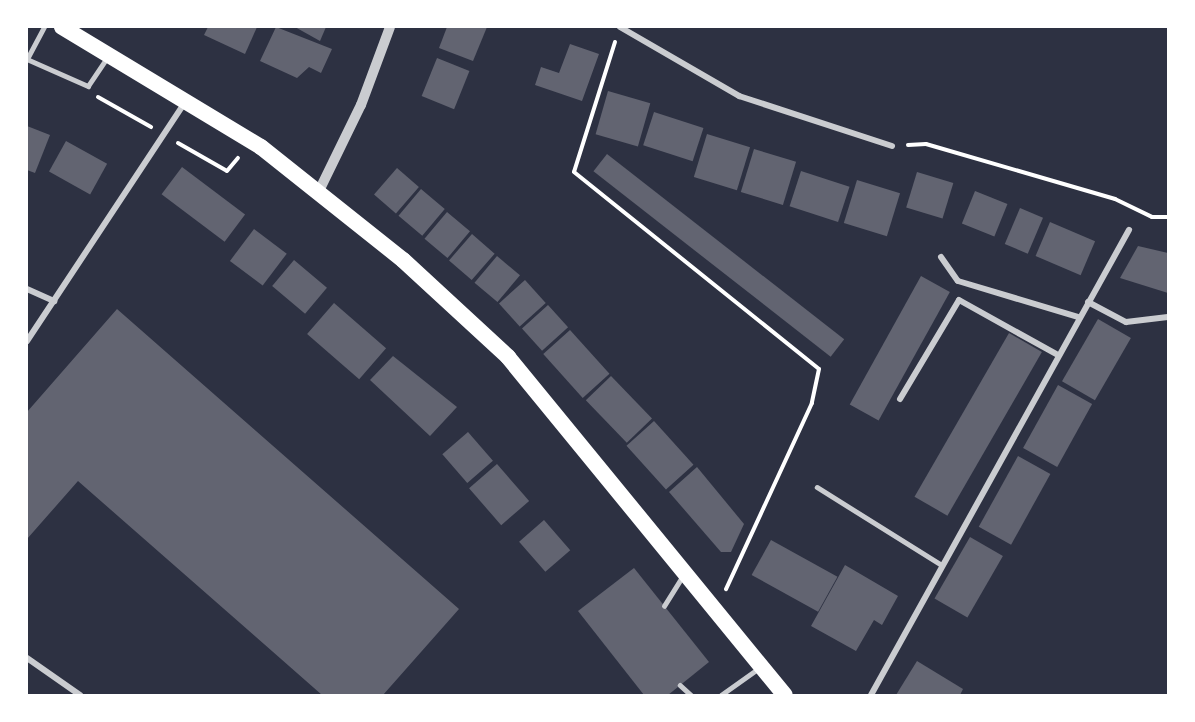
<!DOCTYPE html>
<style>
body{margin:0}
#map{position:relative;width:1195px;height:722px;overflow:hidden;background:#2d3142;font-family:Mulish,sans-serif}
div>[style]{position:absolute}
.building>*{inset:0;background:#626471;transform-origin:0 0}
.path>*{height:4px;margin:-2px;padding:0 2px;transform-origin:2px;border-radius:2px;background:#fff}
.service>*{height:4.5px;margin:-2.25px;padding:0 2.25px;transform-origin:2.25px;border-radius:2.25px;background:#caccd0}
.minor>*{height:6px;margin:-3px;padding:0 3px;transform-origin:3px;border-radius:3px;background:#caccd0}
.tertiary>*{height:10px;margin:-5px;padding:0 5px;transform-origin:5px;border-radius:5px;background:#caccd0}
.trunk>*{height:16px;margin:-8px;padding:0 8px;transform-origin:8px;border-radius:8px;background:#fff}
span{translate:-50% -50%;white-space:nowrap;text-align:center;line-height:1.15;-webkit-text-stroke:4.5px #fff;paint-order:stroke}
.frame{position:absolute;inset:0;border:28px solid #fff;pointer-events:none}
</style>
<div id="map">
<div class="building">
<div style="clip-path:polygon(208px 27px,257px 27px,245px 54px,204px 35px)"></div>
<div style="clip-path:polygon(276px 27px,332px 49px,321px 73px,309px 67px,297px 78px,260px 61px)"></div>
<div style="clip-path:polygon(295px 27px,326px 27px,320px 41px)"></div>
<div style="clip-path:polygon(447px 27px,487px 27px,473px 61px,439px 48px)"></div>
<div style="clip-path:polygon(570px 44px,599px 54px,582px 101px,535px 85px,541px 67px,559px 73px)"></div>
<div style="left:437px;top:58px;width:35px;height:41px;rotate:22deg"></div>
<div style="left:608px;top:91px;width:44px;height:45px;rotate:16deg"></div>
<div style="left:654px;top:112px;width:52px;height:35px;rotate:18deg"></div>
<div style="clip-path:polygon(27px 126px,50px 135px,35px 173px,27px 170px)"></div>
<div style="left:707px;top:134px;width:45px;height:45px;rotate:17deg"></div>
<div style="left:66px;top:141px;width:47px;height:35px;rotate:29deg"></div>
<div style="left:754px;top:149px;width:44px;height:45px;rotate:17deg"></div>
<div style="left:607px;top:154px;width:301px;height:22px;rotate:38deg"></div>
<div style="left:182px;top:167px;width:79px;height:34px;rotate:37deg"></div>
<div style="left:397px;top:168px;width:29px;height:35px;rotate:41deg"></div>
<div style="left:801px;top:171px;width:51px;height:37px;rotate:18deg"></div>
<div style="left:917px;top:172px;width:38px;height:37px;rotate:17deg"></div>
<div style="left:857px;top:180px;width:45px;height:45px;rotate:17deg"></div>
<div style="left:421px;top:189px;width:31px;height:35px;rotate:40deg"></div>
<div style="left:975px;top:191px;width:35px;height:35px;rotate:22deg"></div>
<div style="left:1020px;top:208px;width:25px;height:39px;rotate:23deg"></div>
<div style="left:447px;top:212px;width:30px;height:35px;rotate:40deg"></div>
<div style="left:1050px;top:222px;width:49px;height:37px;rotate:23deg"></div>
<div style="left:254px;top:229px;width:41px;height:40px;rotate:37deg"></div>
<div style="left:472px;top:234px;width:30px;height:35px;rotate:41deg"></div>
<div style="clip-path:polygon(1138px 246px,1168px 253px,1168px 293px,1120px 278px)"></div>
<div style="left:497px;top:256px;width:30px;height:35px;rotate:40deg"></div>
<div style="left:294px;top:260px;width:43px;height:34px;rotate:40deg"></div>
<div style="left:921px;top:276px;width:33px;height:147px;rotate:29deg"></div>
<div style="left:525px;top:280px;width:31px;height:35px;rotate:48deg"></div>
<div style="left:334px;top:303px;width:69px;height:41px;rotate:41deg"></div>
<div style="left:548px;top:305px;width:30px;height:35px;rotate:48deg"></div>
<div style="clip-path:polygon(117px 309px,459px 609px,383px 695px,322px 695px,78px 481px,27px 539px,27px 412px)"></div>
<div style="left:1098px;top:319px;width:38px;height:72px;rotate:30deg"></div>
<div style="left:570px;top:330px;width:59px;height:36px;rotate:48deg"></div>
<div style="left:1009px;top:333px;width:38px;height:189px;rotate:30deg"></div>
<div style="clip-path:polygon(393px 356px,457px 407px,430px 436px,370px 380px)"></div>
<div style="left:611px;top:376px;width:59px;height:35px;rotate:46deg"></div>
<div style="left:1058px;top:385px;width:39px;height:72px;rotate:29deg"></div>
<div style="left:654px;top:421px;width:59px;height:37px;rotate:48deg"></div>
<div style="left:468px;top:432px;width:38px;height:34px;rotate:49deg"></div>
<div style="left:1018px;top:456px;width:37px;height:81px;rotate:29deg"></div>
<div style="left:497px;top:464px;width:49px;height:37px;rotate:49deg"></div>
<div style="clip-path:polygon(697px 467px,744px 524px,731px 552px,721px 552px,669px 492px)"></div>
<div style="left:544px;top:520px;width:40px;height:33px;rotate:49deg"></div>
<div style="left:970px;top:537px;width:38px;height:71px;rotate:30deg"></div>
<div style="left:771px;top:540px;width:76px;height:40px;rotate:29deg"></div>
<div style="clip-path:polygon(845px 565px,898px 596px,882px 625px,874px 620px,856px 651px,811px 626px)"></div>
<div style="clip-path:polygon(634px 568px,709px 662px,668px 695px,644px 695px,578px 611px)"></div>
<div style="clip-path:polygon(917px 661px,963px 689px,960px 695px,896px 695px)"></div>
</div>
<div class="path">
<div style="left:615px;top:42px;width:136px;rotate:107.5deg"></div>
<div style="left:574px;top:172px;width:314px;rotate:38.8deg"></div>
<div style="left:819px;top:369px;width:35px;rotate:102deg"></div>
<div style="left:812px;top:403px;width:205px;rotate:114.8deg"></div>
<div style="left:98px;top:97px;width:61px;rotate:29.5deg"></div>
<div style="left:178px;top:143px;width:56px;rotate:29.7deg"></div>
<div style="left:227px;top:171px;width:17px;rotate:-50deg"></div>
<div style="left:908px;top:145px;width:18px;rotate:-3deg"></div>
<div style="left:926px;top:144px;width:197px;rotate:16.2deg"></div>
<div style="left:1115px;top:199px;width:41px;rotate:25.9deg"></div>
<div style="left:1152px;top:217px;width:16px"></div>
</div>
<div class="service">
<div style="left:27px;top:59px;width:67px;rotate:23.9deg"></div>
<div style="left:88px;top:86px;width:32px;rotate:-56deg"></div>
<div style="left:27px;top:59px;width:36px;rotate:-62deg"></div>
<div style="left:817px;top:487px;width:147px;rotate:32deg"></div>
<div style="left:664px;top:606px;width:36px;rotate:-58deg"></div>
<div style="left:680px;top:685px;width:15px;rotate:42deg"></div>
<div style="left:721px;top:695px;width:47px;rotate:-35.4deg"></div>
</div>
<div class="minor">
<div style="left:620px;top:27px;width:138px;rotate:30.1deg"></div>
<div style="left:739px;top:96px;width:161px;rotate:18.1deg"></div>
<div style="left:941px;top:257px;width:29px;rotate:55deg"></div>
<div style="left:958px;top:281px;width:125px;rotate:16.7deg"></div>
<div style="left:27px;top:289px;width:30px;rotate:24deg"></div>
<div style="left:1088px;top:302px;width:43px;rotate:27.8deg"></div>
<div style="left:1126px;top:322px;width:42px;rotate:-6.8deg"></div>
<div style="left:27px;top:341px;width:284px;rotate:-56.5deg"></div>
<div style="left:900px;top:399px;width:115px;rotate:-59.2deg"></div>
<div style="left:959px;top:300px;width:111px;rotate:29.1deg"></div>
<div style="left:27px;top:658px;width:65px;rotate:34.9deg"></div>
<div style="left:871px;top:695px;width:532px;rotate:-60.98deg"></div>
</div>
<div class="tertiary">
<div style="left:318px;top:193px;width:98px;rotate:-64deg"></div>
<div style="left:361px;top:105px;width:83px;rotate:-69.6deg"></div>
</div>
<div class="trunk">
<div style="left:62px;top:27px;width:232px;rotate:31.1deg"></div>
<div style="left:261px;top:147px;width:181px;rotate:38.5deg"></div>
<div style="left:403px;top:260px;width:143px;rotate:42.7deg"></div>
<div style="left:508px;top:357px;width:437px;rotate:50.7deg"></div>
</div>
<div class="frame"></div>
</div>
